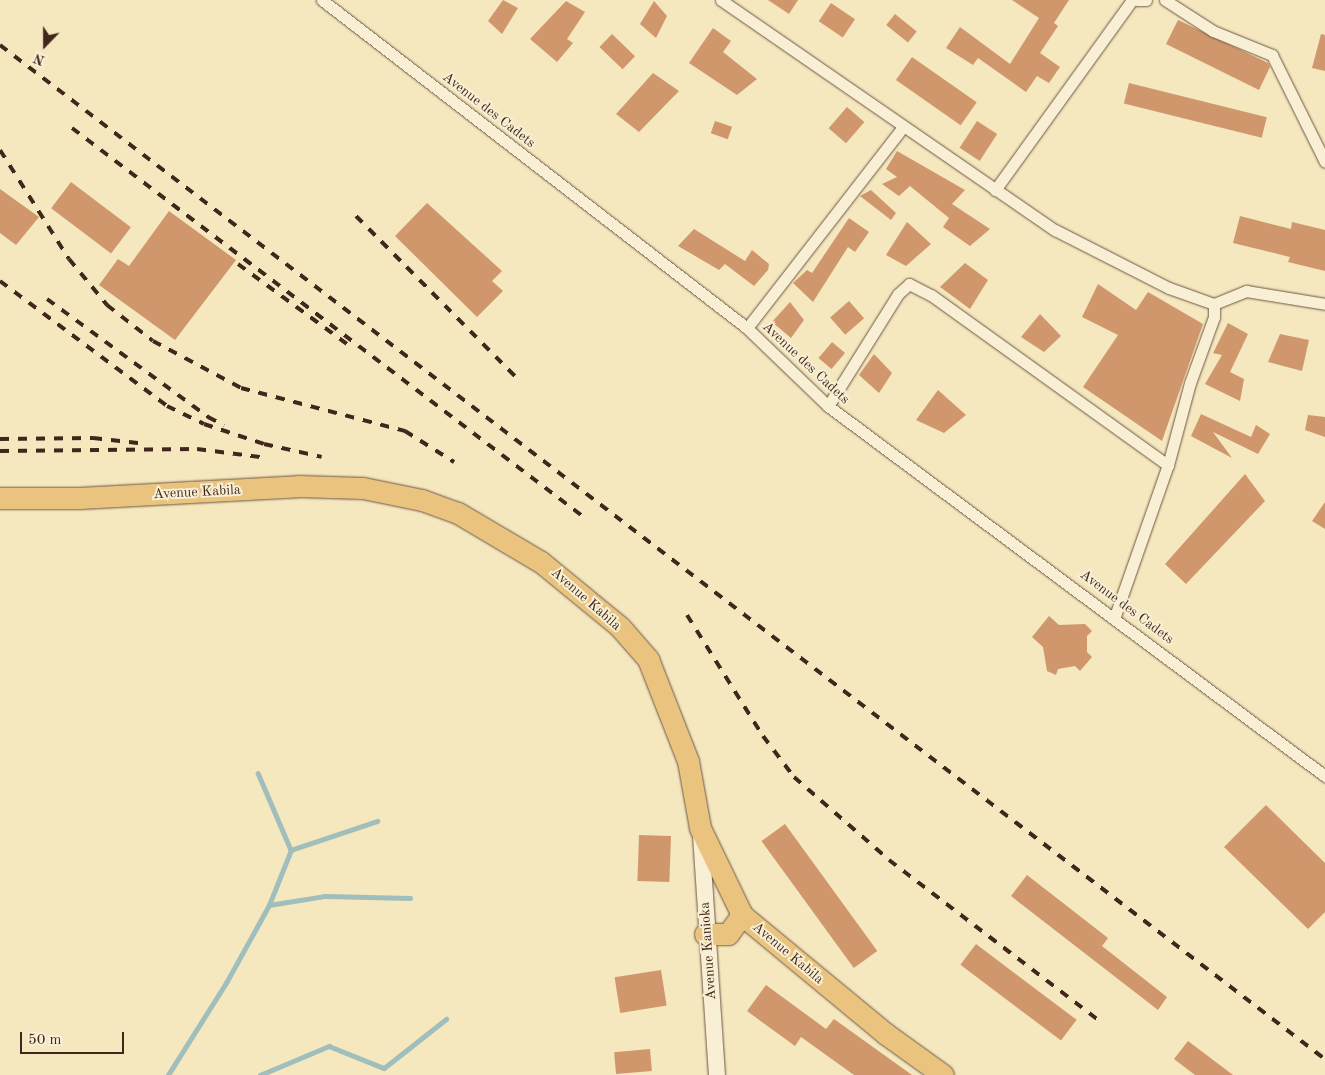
<!DOCTYPE html>
<style>
body{margin:0}
#map{position:relative;width:1325px;height:1075px;overflow:hidden;background:#f5e7be;font-family:"Old Standard TT",serif}
div>[style]{position:absolute}
.stream>*{height:4.5px;margin:-2.25px;padding:0 2.25px;transform-origin:2.25px;border-radius:2.25px;background:#a0bebc}
.building>*{inset:0;background:#d1976c;transform-origin:0 0}
.roads{filter:drop-shadow(0 0 1px #6d5644) drop-shadow(0 0 1px #6d5644)}
.street>*{height:11px;margin:-5.5px;padding:0 5.5px;transform-origin:5.5px;border-radius:5.5px;background:#f8efd5}
.secondary>*{height:16px;margin:-8px;padding:0 8px;transform-origin:8px;border-radius:8px;background:#f8efd5}
.highway>*{height:21px;margin:-10.5px;padding:0 10.5px;transform-origin:10.5px;border-radius:10.5px;background:#eac47f}
.rail>*{height:4px;margin-top:-2px;transform-origin:0;background:repeating-linear-gradient(90deg,#40261b 0 9px,transparent 0 18px)}
span{translate:-50% -50%;white-space:nowrap;text-align:center;line-height:1.15;-webkit-text-stroke:4px #f8efd5;paint-order:stroke}
.street-label{font-size:14px;color:#40261b}
.north{position:absolute;left:20px;top:20px;width:50px;height:50px;-webkit-text-stroke:4px #f8efd5;paint-order:stroke;rotate:202deg;font-size:14px;font-weight:700;line-height:20px;text-align:center;color:#40261b}
.north::after{content:'';display:block;margin:auto;width:18px;height:22px;background:#40261b;clip-path:polygon(50% 0,100% 100%,50% 72%,0 100%)}
.scale{position:absolute;left:20px;top:1032px;width:104px;height:22px;box-sizing:border-box;border:2px solid #40261b;border-top:0;padding-left:6px;font-size:15px;line-height:18px;white-space:nowrap;color:#40261b;-webkit-text-stroke:4px #f8efd5;paint-order:stroke}
</style>
<div id="map">
<div class="stream">
<div style="left:258px;top:773px;width:84px;rotate:66.8deg"></div>
<div style="left:269px;top:905px;width:57px;rotate:-9.1deg"></div>
<div style="left:325px;top:896px;width:85px;rotate:1.3deg"></div>
<div style="left:168px;top:1075px;width:109px;rotate:-57.8deg"></div>
<div style="left:226px;top:983px;width:89px;rotate:-61.1deg"></div>
<div style="left:269px;top:905px;width:59px;rotate:-68.2deg"></div>
<div style="left:291px;top:850px;width:91px;rotate:-18.6deg"></div>
<div style="left:260px;top:1075px;width:75px;rotate:-22.8deg"></div>
<div style="left:329px;top:1046px;width:59px;rotate:21.8deg"></div>
<div style="left:384px;top:1068px;width:79px;rotate:-38.3deg"></div>
</div>
<div class="building">
<div style="clip-path:polygon(503px 0,518px 8px,502px 34px,488px 21px)"></div>
<div style="clip-path:polygon(768px 0,798px 0,789px 14px)"></div>
<div style="clip-path:polygon(1012px 0,1069px 0,1054px 23px,1058px 26px,1040px 53px,1060px 67px,1049px 83px,1037px 76px,1026px 92px,978px 58px,973px 65px,946px 48px,960px 27px,1010px 64px,1039px 18px)"></div>
<div style="clip-path:polygon(566px 1px,585px 12px,567px 39px,573px 43px,557px 62px,530px 39px)"></div>
<div style="clip-path:polygon(654px 1px,667px 16px,656px 38px,640px 24px)"></div>
<div style="left:831px;top:3px;width:29px;height:22px;rotate:34deg"></div>
<div style="left:895px;top:14px;width:28px;height:14px;rotate:39deg"></div>
<div style="clip-path:polygon(1178px 20px,1268px 63px,1270px 67px,1259px 90px,1166px 44px)"></div>
<div style="clip-path:polygon(713px 28px,731px 41px,723px 52px,757px 79px,737px 95px,689px 63px)"></div>
<div style="left:612px;top:34px;width:32px;height:18px;rotate:44deg"></div>
<div style="clip-path:polygon(1321px 34px,1325px 35px,1325px 71px,1312px 68px)"></div>
<div style="left:912px;top:57px;width:79px;height:28px;rotate:35deg"></div>
<div style="clip-path:polygon(653px 73px,679px 91px,639px 132px,616px 114px)"></div>
<div style="left:1129px;top:83px;width:142px;height:21px;rotate:14deg"></div>
<div style="left:847px;top:107px;width:23px;height:28px;rotate:41deg"></div>
<div style="left:715px;top:121px;width:18px;height:13px;rotate:19deg"></div>
<div style="left:977px;top:121px;width:24px;height:32px;rotate:33deg"></div>
<div style="clip-path:polygon(897px 151px,965px 190px,952px 204px,990px 229px,970px 246px,943px 227px,949px 218px,910px 186px,899px 196px,882px 184px,897px 177px,886px 169px)"></div>
<div style="left:71px;top:182px;width:75px;height:33px;rotate:37deg"></div>
<div style="clip-path:polygon(0 189px,39px 217px,16px 245px,0 233px)"></div>
<div style="clip-path:polygon(871px 190px,896px 213px,891px 220px,860px 196px)"></div>
<div style="clip-path:polygon(427px 203px,502px 271px,492px 281px,503px 291px,477px 317px,395px 236px)"></div>
<div style="clip-path:polygon(169px 211px,236px 260px,175px 340px,99px 285px,118px 259px,129px 266px)"></div>
<div style="clip-path:polygon(1240px 216px,1291px 229px,1292px 222px,1325px 230px,1325px 271px,1288px 262px,1290px 257px,1233px 243px)"></div>
<div style="clip-path:polygon(849px 218px,869px 232px,855px 252px,848px 247px,813px 302px,793px 283px,807px 270px,812px 273px)"></div>
<div style="clip-path:polygon(907px 222px,931px 244px,906px 266px,886px 255px)"></div>
<div style="clip-path:polygon(694px 229px,745px 261px,752px 250px,769px 264px,768px 270px,754px 286px,725px 264px,719px 270px,678px 246px)"></div>
<div style="clip-path:polygon(965px 263px,988px 280px,970px 309px,940px 287px)"></div>
<div style="clip-path:polygon(1098px 284px,1136px 310px,1148px 292px,1203px 324px,1162px 441px,1083px 387px,1118px 335px,1082px 317px)"></div>
<div style="left:849px;top:301px;width:23px;height:25px;rotate:49deg"></div>
<div style="clip-path:polygon(790px 302px,804px 320px,791px 338px,772px 322px)"></div>
<div style="clip-path:polygon(1040px 314px,1061px 336px,1044px 352px,1021px 337px)"></div>
<div style="clip-path:polygon(1228px 323px,1248px 334px,1230px 372px,1244px 379px,1240px 401px,1205px 384px,1222px 355px,1213px 353px)"></div>
<div style="clip-path:polygon(1280px 334px,1309px 340px,1302px 371px,1268px 362px)"></div>
<div style="left:832px;top:342px;width:17px;height:21px;rotate:40deg"></div>
<div style="clip-path:polygon(874px 354px,892px 373px,879px 393px,859px 375px)"></div>
<div style="clip-path:polygon(938px 390px,966px 415px,944px 433px,916px 420px)"></div>
<div style="clip-path:polygon(1201px 414px,1251px 437px,1256px 425px,1270px 434px,1258px 454px,1213px 432px,1232px 458px,1191px 436px)"></div>
<div style="clip-path:polygon(1308px 415px,1325px 417px,1325px 437px,1305px 430px)"></div>
<div style="clip-path:polygon(1245px 474px,1265px 501px,1186px 584px,1165px 564px)"></div>
<div style="clip-path:polygon(1325px 502px,1325px 529px,1312px 521px)"></div>
<div style="clip-path:polygon(1049px 616px,1059px 625px,1085px 624px,1092px 631px,1087px 636px,1087px 652px,1092px 657px,1080px 671px,1075px 666px,1058px 669px,1056px 675px,1047px 671px,1043px 647px,1032px 637px)"></div>
<div style="clip-path:polygon(1266px 805px,1325px 863px,1325px 912px,1308px 929px,1224px 847px)"></div>
<div style="left:785px;top:824px;width:157px;height:29px;rotate:54deg"></div>
<div style="left:639px;top:835px;width:32px;height:46px;rotate:2deg"></div>
<div style="clip-path:polygon(1027px 875px,1108px 938px,1102px 946px,1167px 997px,1158px 1010px,1011px 896px)"></div>
<div style="left:976px;top:944px;width:126px;height:26px;rotate:37deg"></div>
<div style="left:661px;top:970px;width:36px;height:47px;rotate:81deg"></div>
<div style="clip-path:polygon(766px 985px,826px 1029px,834px 1019px,912px 1075px,854px 1075px,801px 1037px,795px 1046px,747px 1011px)"></div>
<div style="clip-path:polygon(1188px 1041px,1233px 1075px,1195px 1075px,1174px 1059px)"></div>
<div style="left:650px;top:1049px;width:22px;height:36px;rotate:85deg"></div>
</div>
<div class="roads">
<div class="street">
<div style="left:322px;top:0;width:537px;rotate:37.66deg"></div>
<div style="left:747px;top:328px;width:112px;rotate:43.9deg"></div>
<div style="left:828px;top:406px;width:620px;rotate:36.67deg"></div>
<div style="left:721px;top:0;width:406px;rotate:34.6deg"></div>
<div style="left:1055px;top:230px;width:128px;rotate:27deg"></div>
<div style="left:1169px;top:288px;width:48px;rotate:19.6deg"></div>
<div style="left:1136px;top:0;width:10px"></div>
<div style="left:1165px;top:0;width:57px;rotate:32.9deg"></div>
<div style="left:1213px;top:31px;width:64px;rotate:22.1deg"></div>
<div style="left:1272px;top:55px;width:119px;rotate:63.6deg"></div>
<div style="left:995px;top:190px;width:234px;rotate:-54.2deg"></div>
<div style="left:1214px;top:304px;width:35px;rotate:-22deg"></div>
<div style="left:1246px;top:291px;width:80px;rotate:9.3deg"></div>
<div style="left:747px;top:328px;width:254px;rotate:-52.2deg"></div>
<div style="left:828px;top:406px;width:132px;rotate:-58deg"></div>
<div style="left:898px;top:294px;width:15px;rotate:-42deg"></div>
<div style="left:909px;top:284px;width:25px;rotate:27deg"></div>
<div style="left:931px;top:295px;width:292px;rotate:35.7deg"></div>
<div style="left:1115px;top:616px;width:160px;rotate:-70.7deg"></div>
<div style="left:1168px;top:465px;width:85px;rotate:-75deg"></div>
<div style="left:1190px;top:383px;width:70px;rotate:-70deg"></div>
<div style="left:1214px;top:317px;width:13px;rotate:-90deg"></div>
</div>
<div class="secondary">
<div style="left:701px;top:835px;width:241px;rotate:86.2deg"></div>
</div>
<div class="highway">
<div style="left:0;top:498px;width:79px"></div>
<div style="left:79px;top:498px;width:219px;rotate:-3.1deg"></div>
<div style="left:298px;top:486px;width:65px;rotate:1.8deg"></div>
<div style="left:363px;top:488px;width:60px;rotate:11.5deg"></div>
<div style="left:422px;top:500px;width:38px;rotate:20deg"></div>
<div style="left:458px;top:513px;width:96px;rotate:30.6deg"></div>
<div style="left:541px;top:562px;width:102px;rotate:39.4deg"></div>
<div style="left:620px;top:627px;width:43px;rotate:48.8deg"></div>
<div style="left:648px;top:659px;width:110px;rotate:68.6deg"></div>
<div style="left:688px;top:761px;width:68px;rotate:79.8deg"></div>
<div style="left:700px;top:828px;width:97px;rotate:64.2deg"></div>
<div style="left:742px;top:915px;width:187px;rotate:39.6deg"></div>
<div style="left:886px;top:1034px;width:70px;rotate:35.7deg"></div>
<div style="left:705px;top:934px;width:23px"></div>
<div style="left:728px;top:934px;width:24px;rotate:-54deg"></div>
</div>
</div>
<div class="rail">
<div style="left:0;top:45px;width:1668px;rotate:37.43deg"></div>
<div style="left:72px;top:128px;width:644px;rotate:37.24deg"></div>
<div style="left:0;top:150px;width:129px;rotate:57.7deg"></div>
<div style="left:69px;top:259px;width:60px;rotate:50.4deg"></div>
<div style="left:107px;top:305px;width:58px;rotate:38deg"></div>
<div style="left:153px;top:341px;width:100px;rotate:28.1deg"></div>
<div style="left:241px;top:388px;width:170px;rotate:14.7deg"></div>
<div style="left:405px;top:431px;width:58px;rotate:32.3deg"></div>
<div style="left:356px;top:216px;width:233px;rotate:45.2deg"></div>
<div style="left:238px;top:264px;width:135px;rotate:36.3deg"></div>
<div style="left:0;top:281px;width:209px;rotate:36.8deg"></div>
<div style="left:167px;top:406px;width:41px;rotate:25.9deg"></div>
<div style="left:204px;top:424px;width:63px;rotate:18.4deg"></div>
<div style="left:264px;top:444px;width:59px;rotate:12.6deg"></div>
<div style="left:47px;top:299px;width:200px;rotate:36.2deg"></div>
<div style="left:208px;top:417px;width:18px;rotate:27deg"></div>
<div style="left:0;top:439px;width:93px;rotate:-0.6deg"></div>
<div style="left:93px;top:438px;width:54px;rotate:6.3deg"></div>
<div style="left:0;top:451px;width:197px;rotate:-0.6deg"></div>
<div style="left:197px;top:449px;width:71px;rotate:7.3deg"></div>
<div style="left:687px;top:615px;width:143px;rotate:57.9deg"></div>
<div style="left:763px;top:736px;width:51px;rotate:52.9deg"></div>
<div style="left:794px;top:777px;width:126px;rotate:41.1deg"></div>
<div style="left:889px;top:860px;width:263px;rotate:37.4deg"></div>
</div>
<div class="street-label">
<span style="left:489px;top:110px;rotate:38deg">Avenue des Cadets</span>
<span style="left:806px;top:363px;rotate:43deg">Avenue des Cadets</span>
<span style="left:197px;top:492px;rotate:-3deg">Avenue Kabila</span>
<span style="left:586px;top:599px;rotate:41deg">Avenue Kabila</span>
<span style="left:1127px;top:607px;rotate:37deg">Avenue des Cadets</span>
<span style="left:708px;top:951px;rotate:-94deg">Avenue Kanioka</span>
<span style="left:788px;top:953px;rotate:40deg">Avenue Kabila</span>
</div>
<div class="north">N</div>
<div class="scale">50 m</div>
</div>
